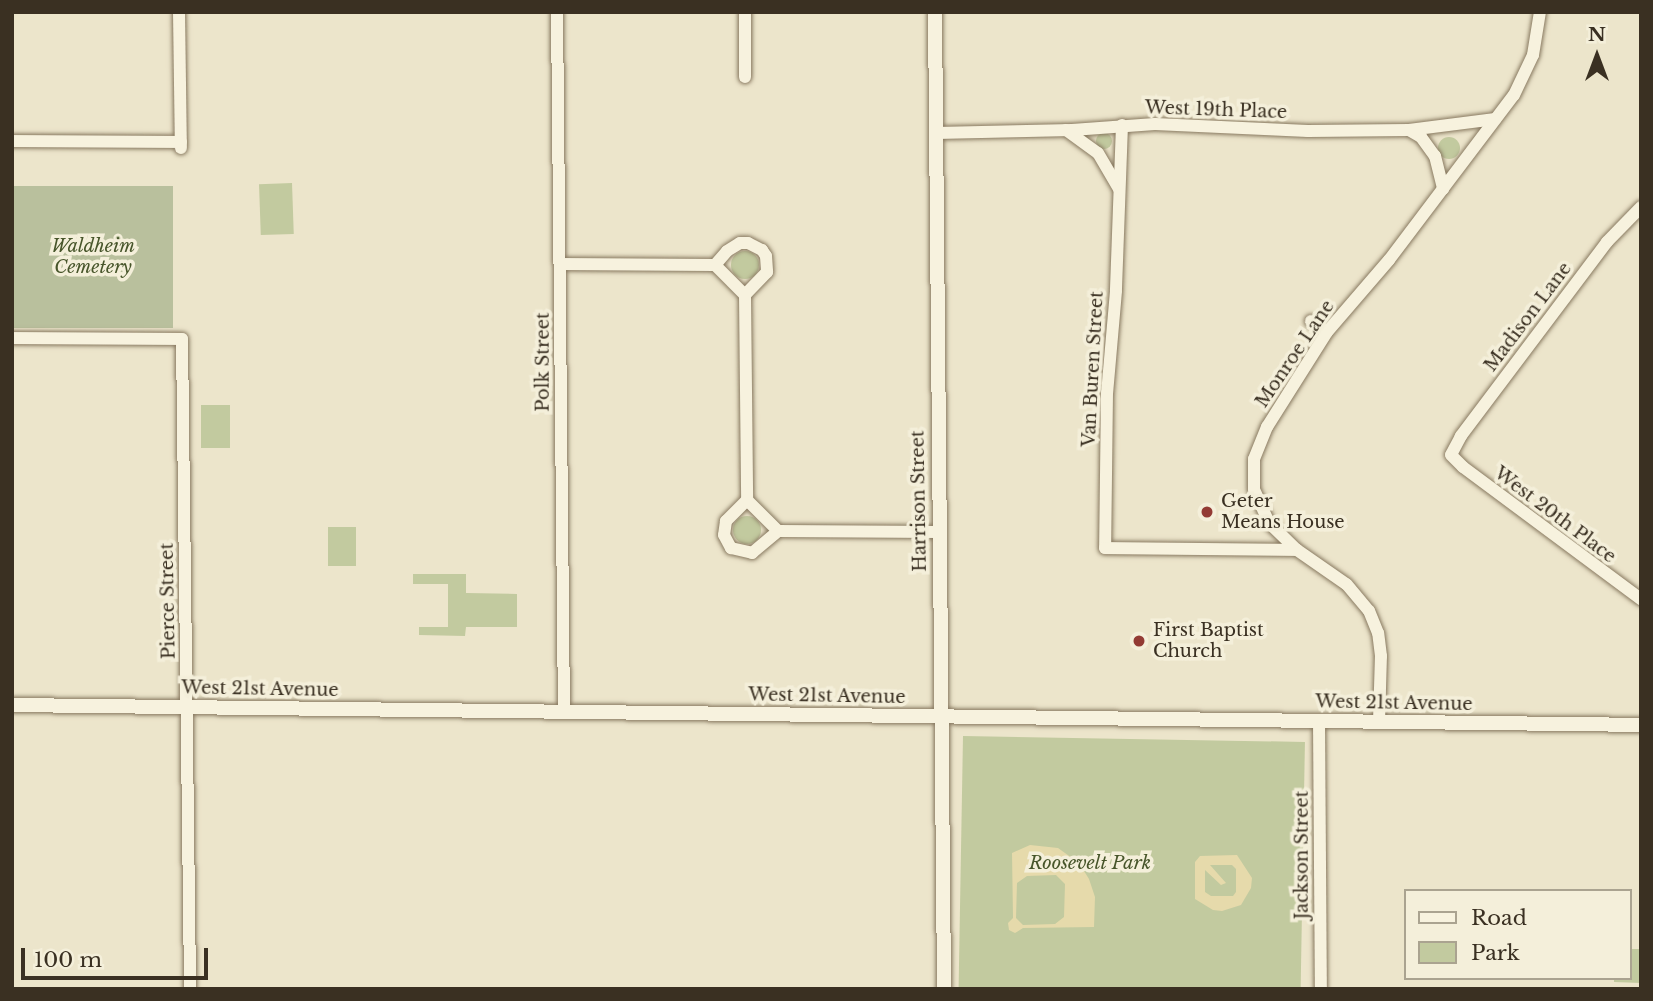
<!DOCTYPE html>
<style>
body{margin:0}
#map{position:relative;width:1653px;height:1001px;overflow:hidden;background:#ece5cb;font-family:"Libre Baskerville",serif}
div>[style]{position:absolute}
.green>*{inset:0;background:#c2ca9f;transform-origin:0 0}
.round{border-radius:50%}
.sand>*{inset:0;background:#e6daab}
.cemetery>*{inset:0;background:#b9c09d;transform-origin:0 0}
.roads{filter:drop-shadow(0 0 2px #887960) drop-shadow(0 0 2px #887960)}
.minor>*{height:12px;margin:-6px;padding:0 6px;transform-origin:6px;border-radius:6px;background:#f7f2de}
.tertiary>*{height:14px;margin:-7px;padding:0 7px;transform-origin:7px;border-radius:7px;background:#f7f2de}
.dots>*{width:19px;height:19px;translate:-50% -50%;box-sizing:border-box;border:4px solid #f4efda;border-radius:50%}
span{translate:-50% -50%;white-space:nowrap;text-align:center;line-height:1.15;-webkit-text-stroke:7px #f4efda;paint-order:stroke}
.street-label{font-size:18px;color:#3a3022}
.park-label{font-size:18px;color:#47552a;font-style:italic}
.poi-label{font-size:18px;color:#3a3022}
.left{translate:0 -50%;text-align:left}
.frame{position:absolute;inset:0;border:14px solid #3a3022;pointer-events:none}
.legend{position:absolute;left:1404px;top:889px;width:228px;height:91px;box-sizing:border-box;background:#f4efda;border:2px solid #aaa390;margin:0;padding:9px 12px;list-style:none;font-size:21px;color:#3a3022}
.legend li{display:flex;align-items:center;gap:14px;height:35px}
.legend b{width:35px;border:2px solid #aaa390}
.north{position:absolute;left:1562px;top:21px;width:70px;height:70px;-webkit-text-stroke:5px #f4efda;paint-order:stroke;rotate:0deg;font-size:19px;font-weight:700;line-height:28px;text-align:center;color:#3a3022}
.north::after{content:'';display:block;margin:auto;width:24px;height:32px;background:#3a3022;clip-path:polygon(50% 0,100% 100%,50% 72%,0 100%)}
.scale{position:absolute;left:21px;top:948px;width:187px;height:32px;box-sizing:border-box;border:4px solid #3a3022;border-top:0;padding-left:9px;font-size:21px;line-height:24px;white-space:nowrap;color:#3a3022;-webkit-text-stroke:5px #f4efda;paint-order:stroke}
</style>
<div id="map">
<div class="green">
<div class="round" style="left:1096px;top:133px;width:16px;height:16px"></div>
<div class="round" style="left:1438px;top:137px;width:22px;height:22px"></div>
<div style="left:292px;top:183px;width:51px;height:33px;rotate:88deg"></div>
<div class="round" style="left:731px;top:251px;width:28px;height:28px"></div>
<div style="left:201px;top:405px;width:29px;height:43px"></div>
<div class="round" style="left:733px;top:516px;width:28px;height:28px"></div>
<div style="left:328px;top:527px;width:28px;height:39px"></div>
<div style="clip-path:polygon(413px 574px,466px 574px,466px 593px,517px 594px,517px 627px,466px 627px,465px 636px,419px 635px,419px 627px,448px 627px,448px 584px,413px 584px)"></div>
<div style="left:963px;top:736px;width:342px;height:253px;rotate:1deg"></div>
<div style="clip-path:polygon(1630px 949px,1641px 949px,1641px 983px,1614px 982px,1614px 978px,1630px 978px)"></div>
</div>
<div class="sand">
<div style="clip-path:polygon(evenodd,1030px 845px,1058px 848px,1079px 863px,1089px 879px,1095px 897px,1094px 927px,1023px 928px,1015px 933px,1009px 930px,1008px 923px,1013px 918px,1012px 853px,1030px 845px,1056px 875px,1065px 884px,1064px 917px,1055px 924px,1023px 925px,1016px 918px,1017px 883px,1027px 876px,1056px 875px)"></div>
<div style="clip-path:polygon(evenodd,1237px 855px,1252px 878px,1251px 888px,1241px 905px,1222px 911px,1213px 910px,1195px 899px,1195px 862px,1200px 856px,1237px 855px,1210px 865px,1232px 865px,1236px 869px,1236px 892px,1233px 896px,1211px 896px,1205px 892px,1205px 870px,1221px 885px,1226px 883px,1210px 865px)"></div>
</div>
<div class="cemetery">
<div style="left:12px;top:186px;width:161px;height:142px"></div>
</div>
<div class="roads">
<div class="minor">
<div style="left:179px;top:12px;width:136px;rotate:89.2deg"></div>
<div style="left:557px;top:12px;width:700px;rotate:89.43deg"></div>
<div style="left:745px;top:12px;width:65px;rotate:90deg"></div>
<div style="left:1122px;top:125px;width:166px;rotate:92.1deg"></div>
<div style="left:1116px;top:291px;width:102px;rotate:95deg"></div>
<div style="left:1107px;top:393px;width:155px;rotate:90.7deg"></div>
<div style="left:1105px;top:548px;width:192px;rotate:0.6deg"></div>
<div style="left:1066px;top:130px;width:39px;rotate:36deg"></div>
<div style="left:1098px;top:153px;width:42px;rotate:59.7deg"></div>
<div style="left:1409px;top:130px;width:14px;rotate:30deg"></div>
<div style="left:1421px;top:137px;width:24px;rotate:54deg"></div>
<div style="left:1435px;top:156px;width:34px;rotate:76deg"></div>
<div style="left:936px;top:133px;width:136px;rotate:-1.3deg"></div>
<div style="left:1072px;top:130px;width:83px;rotate:-4.1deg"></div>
<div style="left:1155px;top:124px;width:153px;rotate:2.6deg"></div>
<div style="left:1308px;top:131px;width:101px;rotate:-0.6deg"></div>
<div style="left:1409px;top:130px;width:87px;rotate:-7.3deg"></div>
<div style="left:12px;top:141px;width:169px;rotate:0.3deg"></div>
<div style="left:1641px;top:207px;width:49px;rotate:134.2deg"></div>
<div style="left:1607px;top:242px;width:243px;rotate:127deg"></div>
<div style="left:1461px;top:436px;width:21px;rotate:118deg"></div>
<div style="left:1451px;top:455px;width:17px;rotate:45deg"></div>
<div style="left:1463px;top:467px;width:222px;rotate:36.6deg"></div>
<div style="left:560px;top:264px;width:155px;rotate:0.4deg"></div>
<div style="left:715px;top:265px;width:42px;rotate:45deg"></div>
<div style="left:745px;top:295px;width:205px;rotate:89.4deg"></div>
<div style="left:747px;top:500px;width:44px;rotate:45deg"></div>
<div style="left:778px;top:531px;width:161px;rotate:0.4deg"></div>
<div style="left:715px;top:265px;width:18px;rotate:-49deg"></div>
<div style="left:727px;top:251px;width:15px;rotate:-32deg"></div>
<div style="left:740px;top:243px;width:8px"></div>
<div style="left:748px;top:243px;width:16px;rotate:27deg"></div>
<div style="left:762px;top:250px;width:7px;rotate:56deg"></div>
<div style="left:766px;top:256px;width:16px;rotate:86deg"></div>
<div style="left:767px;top:272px;width:32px;rotate:134deg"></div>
<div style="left:1311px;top:321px;width:19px;rotate:35deg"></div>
<div style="left:12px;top:338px;width:170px;rotate:0.3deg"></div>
<div style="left:182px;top:339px;width:650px;rotate:89.29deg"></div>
<div style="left:747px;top:500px;width:30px;rotate:135deg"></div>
<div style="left:726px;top:521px;width:14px;rotate:98deg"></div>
<div style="left:724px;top:535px;width:15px;rotate:62deg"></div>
<div style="left:731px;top:548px;width:22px;rotate:13deg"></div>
<div style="left:752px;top:553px;width:34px;rotate:-40deg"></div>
<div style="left:1319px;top:721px;width:268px;rotate:89.6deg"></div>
<div style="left:1379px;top:722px;width:66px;rotate:-88.3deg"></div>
<div style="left:1381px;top:656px;width:23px;rotate:-97deg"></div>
<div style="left:1378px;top:633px;width:24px;rotate:-112deg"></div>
<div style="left:1369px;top:611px;width:35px;rotate:-130deg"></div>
<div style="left:1346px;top:584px;width:60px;rotate:-145.2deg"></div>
<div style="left:1297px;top:550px;width:39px;rotate:-136deg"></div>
<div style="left:1269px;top:523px;width:36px;rotate:-114deg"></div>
<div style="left:1254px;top:490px;width:31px;rotate:-90deg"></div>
<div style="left:1254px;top:459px;width:35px;rotate:-68deg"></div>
<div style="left:1267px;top:427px;width:112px;rotate:-57.7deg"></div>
<div style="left:1327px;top:332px;width:95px;rotate:-49.3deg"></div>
<div style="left:1389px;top:260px;width:207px;rotate:-52.9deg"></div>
<div style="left:1514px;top:95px;width:44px;rotate:-64.6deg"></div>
<div style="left:1533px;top:55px;width:44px;rotate:-80.8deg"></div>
</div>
<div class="tertiary">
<div style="left:935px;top:12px;width:977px;rotate:89.47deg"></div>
<div style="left:12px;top:705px;width:1629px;rotate:0.7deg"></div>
</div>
</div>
<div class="dots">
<div style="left:1207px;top:512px;background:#933b34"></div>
<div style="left:1139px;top:641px;background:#933b34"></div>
</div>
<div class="street-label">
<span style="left:1216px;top:110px;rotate:2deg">West 19th Place</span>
<span style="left:1528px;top:317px;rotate:-53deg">Madison Lane</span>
<span style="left:1295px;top:354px;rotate:-56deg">Monroe Lane</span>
<span style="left:543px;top:362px;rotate:-90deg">Polk Street</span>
<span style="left:1093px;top:369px;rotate:-87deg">Van Buren Street</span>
<span style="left:919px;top:501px;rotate:-91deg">Harrison Street</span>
<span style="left:1555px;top:515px;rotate:37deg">West 20th Place</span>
<span style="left:168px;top:601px;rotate:-91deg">Pierce Street</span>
<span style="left:260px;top:689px;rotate:1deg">West 21st Avenue</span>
<span style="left:827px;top:696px;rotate:1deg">West 21st Avenue</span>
<span style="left:1394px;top:703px;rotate:1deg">West 21st Avenue</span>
<span style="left:1302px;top:855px;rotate:-90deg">Jackson Street</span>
</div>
<div class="park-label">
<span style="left:93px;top:257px">Waldheim<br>Cemetery</span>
<span style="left:1090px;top:863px">Roosevelt Park</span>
</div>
<div class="poi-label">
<span class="left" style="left:1221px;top:512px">Geter<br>Means House</span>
<span class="left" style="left:1153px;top:641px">First Baptist<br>Church</span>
</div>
<div class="frame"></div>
<ul class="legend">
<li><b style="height:9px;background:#f7f2de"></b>Road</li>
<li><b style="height:19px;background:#c2ca9f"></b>Park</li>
</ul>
<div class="north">N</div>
<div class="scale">100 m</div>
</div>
